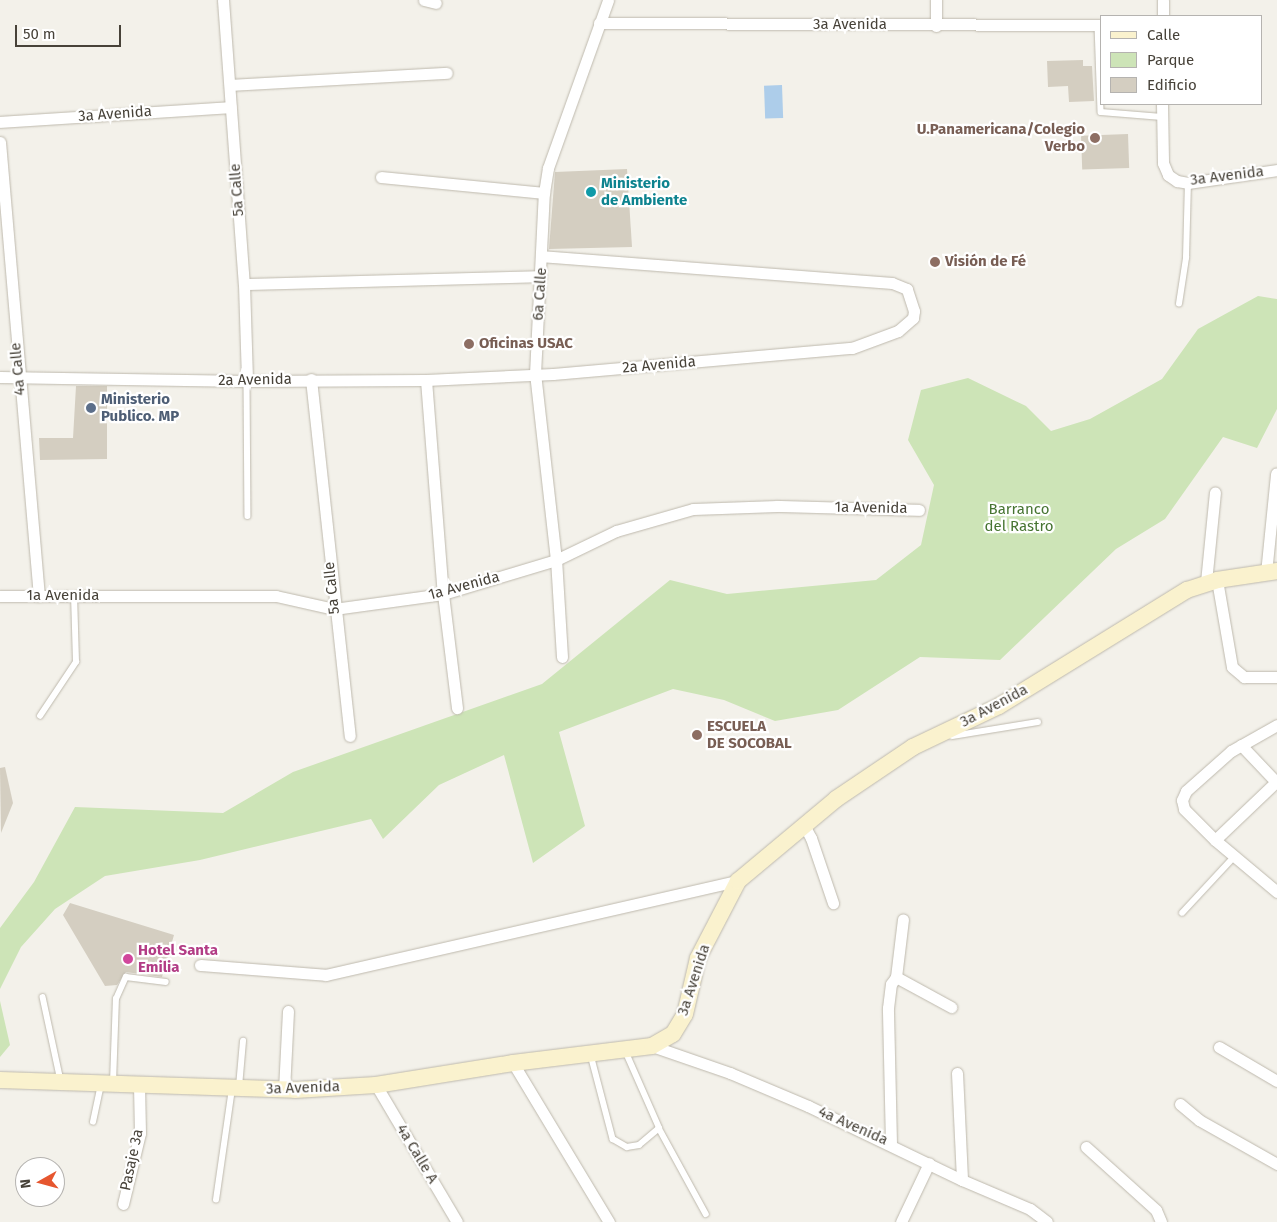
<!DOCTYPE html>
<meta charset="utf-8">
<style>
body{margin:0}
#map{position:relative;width:1277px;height:1222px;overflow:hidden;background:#f3f1ea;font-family:"Fira Sans",sans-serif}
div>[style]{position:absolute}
.green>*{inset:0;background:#cde4b7}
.water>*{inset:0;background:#adcdea;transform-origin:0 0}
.building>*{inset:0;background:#d4cec1;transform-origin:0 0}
.roads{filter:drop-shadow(0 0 1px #beb9ad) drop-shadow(0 0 1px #beb9ad)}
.lane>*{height:5.5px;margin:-2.75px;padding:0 2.75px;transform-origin:2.75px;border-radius:2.75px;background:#fff}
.street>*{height:11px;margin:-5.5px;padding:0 5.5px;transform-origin:5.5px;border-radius:5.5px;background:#fff}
.secondary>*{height:16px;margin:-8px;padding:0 8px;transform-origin:8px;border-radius:8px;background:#faf2ce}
.dots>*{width:14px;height:14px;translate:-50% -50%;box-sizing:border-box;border:2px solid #fff;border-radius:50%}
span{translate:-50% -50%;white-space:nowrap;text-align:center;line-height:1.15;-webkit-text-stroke:4.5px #fff;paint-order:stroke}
.street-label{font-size:15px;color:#474239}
.education-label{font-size:15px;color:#785e54;font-weight:700}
.right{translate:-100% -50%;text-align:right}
.left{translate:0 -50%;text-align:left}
.culture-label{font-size:15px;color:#0d838f;font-weight:700}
.service-label{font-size:15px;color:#4e5e75;font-weight:700}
.park-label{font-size:15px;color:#467431}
.hotel-label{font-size:15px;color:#b23c85;font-weight:700}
.legend{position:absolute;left:1100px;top:15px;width:162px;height:90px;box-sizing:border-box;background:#fff;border:1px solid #b5b3b0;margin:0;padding:6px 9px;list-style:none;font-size:15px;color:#474239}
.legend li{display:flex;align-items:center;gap:10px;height:25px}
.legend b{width:25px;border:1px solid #b5b3b0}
.north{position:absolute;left:15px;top:1157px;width:50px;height:50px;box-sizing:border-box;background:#fff;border:1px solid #b5b3b0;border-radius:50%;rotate:263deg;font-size:14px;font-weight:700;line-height:20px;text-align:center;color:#474239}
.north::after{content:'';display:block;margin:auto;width:18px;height:22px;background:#e6562f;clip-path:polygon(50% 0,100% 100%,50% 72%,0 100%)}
.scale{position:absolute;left:15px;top:25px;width:106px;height:22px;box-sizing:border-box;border:2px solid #474239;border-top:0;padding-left:6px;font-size:15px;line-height:18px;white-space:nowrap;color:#474239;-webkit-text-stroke:4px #fff;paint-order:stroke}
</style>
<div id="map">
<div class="green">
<div style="clip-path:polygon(1258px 296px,1277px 299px,1277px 409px,1257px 448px,1223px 437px,1165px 519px,1116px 549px,1000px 660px,920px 657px,838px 710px,775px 721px,724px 700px,673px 689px,559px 732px,585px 826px,533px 863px,504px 755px,439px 785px,383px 839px,371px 819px,200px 860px,105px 876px,55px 909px,21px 947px,0 989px,0 928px,34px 882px,75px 807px,223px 813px,293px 772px,542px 684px,670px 580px,727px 594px,876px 580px,921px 545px,934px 485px,908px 440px,921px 390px,968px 378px,1026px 406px,1051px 431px,1090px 419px,1162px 379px,1198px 329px)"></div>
<div style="clip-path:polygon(0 1001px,10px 1045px,0 1057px)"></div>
</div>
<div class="water">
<div style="left:782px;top:85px;width:33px;height:18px;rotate:88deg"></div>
</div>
<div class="building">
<div style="clip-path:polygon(1083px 60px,1083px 66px,1092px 66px,1094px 101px,1069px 102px,1068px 86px,1048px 87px,1047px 61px)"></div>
<div style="left:1128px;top:134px;width:34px;height:47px;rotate:88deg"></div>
<div style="clip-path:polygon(627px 169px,632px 247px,549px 249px,555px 172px)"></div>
<div style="clip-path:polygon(76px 386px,107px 386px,107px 459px,40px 460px,39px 438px,73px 438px)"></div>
<div style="clip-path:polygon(5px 767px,13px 803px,1px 833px,0 768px)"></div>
<div style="clip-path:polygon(70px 903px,174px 935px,162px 977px,126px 972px,117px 985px,105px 986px,63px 915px)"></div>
</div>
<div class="roads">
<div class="lane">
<div style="left:1098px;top:25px;width:87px;rotate:88deg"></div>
<div style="left:1101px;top:112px;width:61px;rotate:4.7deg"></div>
<div style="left:1179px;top:304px;width:47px;rotate:-81.3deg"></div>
<div style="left:1186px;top:258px;width:75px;rotate:-88.5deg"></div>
<div style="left:247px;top:381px;width:135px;rotate:89.6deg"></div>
<div style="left:40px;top:716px;width:65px;rotate:-56.3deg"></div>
<div style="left:76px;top:662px;width:66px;rotate:-91.7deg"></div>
<div style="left:952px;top:736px;width:87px;rotate:-9.2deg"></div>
<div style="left:1182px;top:913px;width:78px;rotate:-47.1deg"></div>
<div style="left:43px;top:997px;width:86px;rotate:77.9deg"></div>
<div style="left:591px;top:1055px;width:87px;rotate:75.3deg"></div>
<div style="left:613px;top:1139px;width:16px;rotate:30deg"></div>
<div style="left:627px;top:1147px;width:12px;rotate:-9deg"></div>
<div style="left:639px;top:1145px;width:26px;rotate:-40deg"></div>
<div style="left:659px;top:1128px;width:84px;rotate:-113.8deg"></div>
<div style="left:113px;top:1083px;width:84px;rotate:-88deg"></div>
<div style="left:116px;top:999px;width:24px;rotate:-66deg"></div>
<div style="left:126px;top:977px;width:40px;rotate:7.1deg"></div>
<div style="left:239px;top:1087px;width:46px;rotate:-85deg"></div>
<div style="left:93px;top:1122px;width:39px;rotate:-78deg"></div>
<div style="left:659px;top:1128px;width:98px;rotate:61.3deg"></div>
<div style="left:216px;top:1200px;width:112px;rotate:-81.8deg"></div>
</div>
<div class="street">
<div style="left:223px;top:0;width:285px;rotate:85.8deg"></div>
<div style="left:244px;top:284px;width:97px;rotate:88.2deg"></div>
<div style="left:424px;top:0;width:12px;rotate:14deg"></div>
<div style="left:1163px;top:16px;width:16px;rotate:-90deg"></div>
<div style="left:599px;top:23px;width:502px;rotate:0.23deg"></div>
<div style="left:936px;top:26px;width:26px;rotate:-90deg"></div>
<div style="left:230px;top:85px;width:217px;rotate:-3.2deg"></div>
<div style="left:1162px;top:104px;width:59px;rotate:89deg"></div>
<div style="left:1163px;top:163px;width:13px;rotate:67deg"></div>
<div style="left:1168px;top:175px;width:11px;rotate:34deg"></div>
<div style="left:1177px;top:181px;width:11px;rotate:10deg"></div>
<div style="left:1188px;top:183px;width:90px;rotate:-8.3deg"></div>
<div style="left:0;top:122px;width:231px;rotate:-3.7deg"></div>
<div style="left:0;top:142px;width:456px;rotate:85.1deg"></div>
<div style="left:381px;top:177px;width:164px;rotate:5.6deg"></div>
<div style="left:244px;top:284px;width:297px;rotate:-1.5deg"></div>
<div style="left:0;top:377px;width:247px;rotate:0.9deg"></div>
<div style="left:247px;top:381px;width:179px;rotate:-0.3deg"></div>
<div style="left:426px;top:380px;width:127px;rotate:-2.7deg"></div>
<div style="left:553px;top:374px;width:300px;rotate:-5deg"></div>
<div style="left:852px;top:348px;width:49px;rotate:-20.3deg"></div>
<div style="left:898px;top:331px;width:20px;rotate:-41deg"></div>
<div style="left:913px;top:318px;width:7px;rotate:-82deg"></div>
<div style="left:914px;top:311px;width:23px;rotate:-108deg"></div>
<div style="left:907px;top:289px;width:16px;rotate:-158deg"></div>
<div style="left:892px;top:283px;width:350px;rotate:-175.6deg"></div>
<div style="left:311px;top:379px;width:359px;rotate:83.8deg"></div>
<div style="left:426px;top:380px;width:215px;rotate:85.5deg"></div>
<div style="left:443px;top:594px;width:115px;rotate:83deg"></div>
<div style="left:1266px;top:573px;width:100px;rotate:-84.2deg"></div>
<div style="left:1217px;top:580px;width:88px;rotate:80.2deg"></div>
<div style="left:1232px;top:667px;width:16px;rotate:40deg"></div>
<div style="left:1244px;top:677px;width:33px"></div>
<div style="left:1206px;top:582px;width:90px;rotate:-84.3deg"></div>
<div style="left:0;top:596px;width:276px"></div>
<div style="left:276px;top:596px;width:59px;rotate:12.6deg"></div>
<div style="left:334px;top:609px;width:110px;rotate:-7.8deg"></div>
<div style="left:443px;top:594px;width:118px;rotate:-16.7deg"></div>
<div style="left:556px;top:560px;width:67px;rotate:-25.8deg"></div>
<div style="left:616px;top:531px;width:80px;rotate:-15.9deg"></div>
<div style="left:693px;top:509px;width:84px;rotate:-2deg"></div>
<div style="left:777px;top:506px;width:142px;rotate:1.6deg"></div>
<div style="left:562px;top:657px;width:97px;rotate:-93.5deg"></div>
<div style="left:556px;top:560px;width:187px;rotate:-96.4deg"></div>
<div style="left:535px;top:374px;width:181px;rotate:-87.2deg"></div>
<div style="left:544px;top:193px;width:25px;rotate:-81deg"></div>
<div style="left:548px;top:168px;width:178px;rotate:-70.3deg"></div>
<div style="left:1277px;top:725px;width:53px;rotate:150.5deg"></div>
<div style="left:1231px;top:751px;width:60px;rotate:138.4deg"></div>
<div style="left:1186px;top:791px;width:10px;rotate:114deg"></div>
<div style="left:1182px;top:800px;width:9px;rotate:77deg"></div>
<div style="left:1184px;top:809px;width:44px;rotate:45deg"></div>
<div style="left:1215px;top:840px;width:81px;rotate:40deg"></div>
<div style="left:1241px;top:745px;width:52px;rotate:46.5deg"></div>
<div style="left:804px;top:825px;width:15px;rotate:62deg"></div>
<div style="left:811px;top:838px;width:69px;rotate:71.3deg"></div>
<div style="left:1215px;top:840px;width:84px;rotate:-43.6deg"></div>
<div style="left:200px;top:965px;width:126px;rotate:4.5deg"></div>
<div style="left:326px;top:975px;width:423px;rotate:-12.9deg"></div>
<div style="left:896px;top:977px;width:63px;rotate:28.6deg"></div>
<div style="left:652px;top:1046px;width:83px;rotate:19.1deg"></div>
<div style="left:730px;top:1073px;width:85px;rotate:22.9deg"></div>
<div style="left:808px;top:1106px;width:171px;rotate:25.7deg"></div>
<div style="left:962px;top:1180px;width:74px;rotate:23.1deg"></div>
<div style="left:1030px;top:1209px;width:21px;rotate:37deg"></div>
<div style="left:1219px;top:1047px;width:67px;rotate:30.4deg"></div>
<div style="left:513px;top:1063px;width:186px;rotate:58.9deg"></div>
<div style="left:957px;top:1073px;width:107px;rotate:87.3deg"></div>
<div style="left:376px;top:1085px;width:159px;rotate:59.4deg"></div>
<div style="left:284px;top:1090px;width:79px;rotate:-87.1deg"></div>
<div style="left:1180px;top:1104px;width:25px;rotate:40deg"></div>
<div style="left:1199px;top:1120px;width:90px;rotate:29.4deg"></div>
<div style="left:891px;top:1144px;width:136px;rotate:-91.3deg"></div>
<div style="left:888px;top:1008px;width:24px;rotate:-83deg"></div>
<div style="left:891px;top:984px;width:9px;rotate:-54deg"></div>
<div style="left:896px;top:977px;width:58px;rotate:-83.1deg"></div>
<div style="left:1086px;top:1147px;width:94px;rotate:42deg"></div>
<div style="left:1156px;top:1210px;width:13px;rotate:67deg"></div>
<div style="left:123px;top:1204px;width:73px;rotate:-76.5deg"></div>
<div style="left:140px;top:1133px;width:47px;rotate:-91.2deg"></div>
<div style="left:901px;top:1222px;width:65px;rotate:-64.6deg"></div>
</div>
<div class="secondary">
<div style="left:0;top:1080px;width:295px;rotate:1.9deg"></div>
<div style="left:295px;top:1090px;width:81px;rotate:-3.5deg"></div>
<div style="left:376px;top:1085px;width:139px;rotate:-9.1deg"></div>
<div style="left:513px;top:1063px;width:140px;rotate:-7deg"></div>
<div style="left:652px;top:1046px;width:24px;rotate:-30deg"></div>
<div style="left:673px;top:1034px;width:23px;rotate:-59deg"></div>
<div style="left:685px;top:1014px;width:57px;rotate:-76.9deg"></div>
<div style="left:698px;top:958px;width:87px;rotate:-62.5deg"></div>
<div style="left:738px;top:881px;width:128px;rotate:-39.9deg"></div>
<div style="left:836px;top:799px;width:93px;rotate:-34deg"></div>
<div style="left:913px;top:747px;width:95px;rotate:-25.5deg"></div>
<div style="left:999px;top:706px;width:221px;rotate:-31.7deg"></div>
<div style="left:1187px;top:590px;width:32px;rotate:-18deg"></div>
<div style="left:1217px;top:580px;width:61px;rotate:-8.5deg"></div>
</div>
</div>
<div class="dots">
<div style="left:1095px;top:138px;background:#8d6e63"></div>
<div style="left:591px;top:192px;background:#0f9aa8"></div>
<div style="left:935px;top:262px;background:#8d6e63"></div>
<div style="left:469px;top:344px;background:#8d6e63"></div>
<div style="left:91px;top:408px;background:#5c6f8a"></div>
<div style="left:697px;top:735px;background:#8d6e63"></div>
<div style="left:128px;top:959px;background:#d1479c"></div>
</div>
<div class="street-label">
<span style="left:850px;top:25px">3a Avenida</span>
<span style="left:115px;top:114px;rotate:-4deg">3a Avenida</span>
<span style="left:1227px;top:176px;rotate:-7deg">3a Avenida</span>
<span style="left:237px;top:190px;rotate:-94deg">5a Calle</span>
<span style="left:540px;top:294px;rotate:-86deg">6a Calle</span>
<span style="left:659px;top:365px;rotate:-5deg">2a Avenida</span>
<span style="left:18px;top:369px;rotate:-95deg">4a Calle</span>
<span style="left:255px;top:380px;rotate:-1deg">2a Avenida</span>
<span style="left:871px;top:508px;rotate:1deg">1a Avenida</span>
<span style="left:464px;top:586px;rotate:-15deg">1a Avenida</span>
<span style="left:332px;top:588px;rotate:-96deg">5a Calle</span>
<span style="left:63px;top:596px">1a Avenida</span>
<span style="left:994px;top:706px;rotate:-28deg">3a Avenida</span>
<span style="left:694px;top:980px;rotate:-72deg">3a Avenida</span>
<span style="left:303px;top:1088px;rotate:-2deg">3a Avenida</span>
<span style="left:853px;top:1126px;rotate:24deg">4a Avenida</span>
<span style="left:417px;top:1154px;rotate:59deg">4a Calle A</span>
<span style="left:132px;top:1160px;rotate:-78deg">Pasaje 3a</span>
</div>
<div class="education-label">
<span class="right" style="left:1085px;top:138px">U.Panamericana/Colegio<br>Verbo</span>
<span class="left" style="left:945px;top:262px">Visión de Fé</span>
<span class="left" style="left:479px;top:344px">Oficinas USAC</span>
<span class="left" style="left:707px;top:735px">ESCUELA<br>DE SOCOBAL</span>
</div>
<div class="culture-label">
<span class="left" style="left:601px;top:192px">Ministerio<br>de Ambiente</span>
</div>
<div class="service-label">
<span class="left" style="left:101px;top:408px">Ministerio<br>Publico. MP</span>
</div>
<div class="park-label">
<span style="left:1019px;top:518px">Barranco<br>del Rastro</span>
</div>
<div class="hotel-label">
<span class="left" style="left:138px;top:959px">Hotel Santa<br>Emilia</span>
</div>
<ul class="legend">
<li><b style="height:6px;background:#faf2ce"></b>Calle</li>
<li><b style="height:14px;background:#cde4b7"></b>Parque</li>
<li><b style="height:14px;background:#d4cec1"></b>Edificio</li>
</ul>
<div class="north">N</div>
<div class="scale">50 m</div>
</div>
